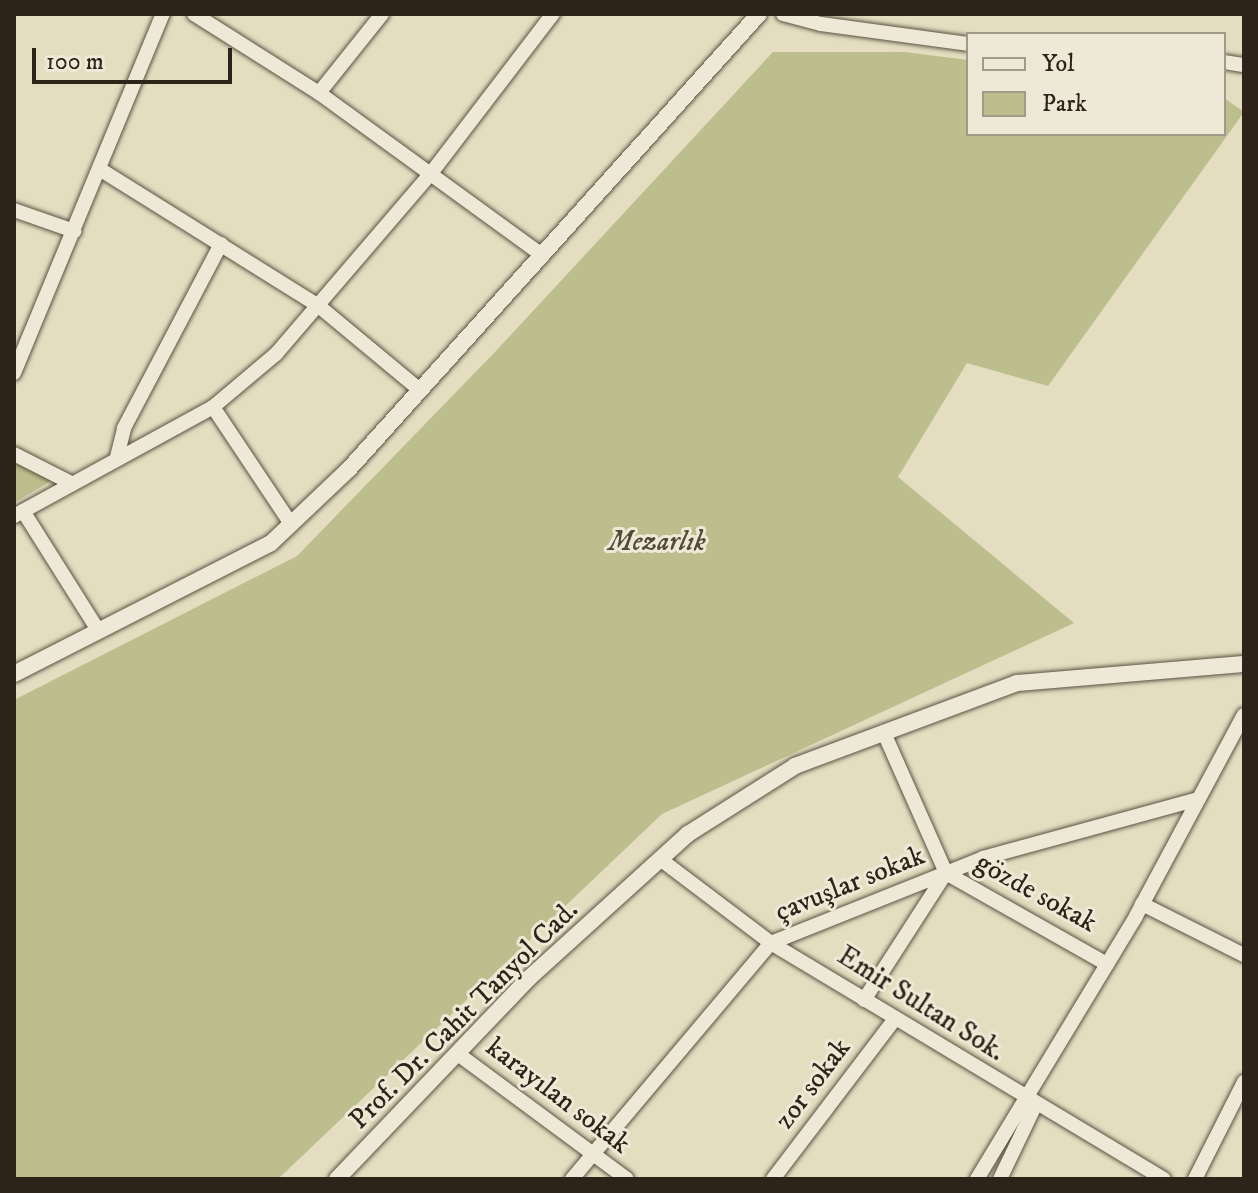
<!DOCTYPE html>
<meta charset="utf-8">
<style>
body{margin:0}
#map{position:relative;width:1258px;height:1193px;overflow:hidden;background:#e4ddc0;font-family:"IM FELL DW Pica",serif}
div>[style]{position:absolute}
.green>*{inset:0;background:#bcbf8d}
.roads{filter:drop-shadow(0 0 2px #5b5242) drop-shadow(0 0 2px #5b5242)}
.minor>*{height:14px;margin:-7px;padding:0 7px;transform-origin:7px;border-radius:7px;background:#ede9d6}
.tertiary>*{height:16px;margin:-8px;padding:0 8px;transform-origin:8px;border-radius:8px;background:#ede9d6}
span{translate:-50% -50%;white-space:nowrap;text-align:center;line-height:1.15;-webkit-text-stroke:6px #ede9d6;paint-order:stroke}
.park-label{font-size:28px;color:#514a35;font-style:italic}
.street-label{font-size:28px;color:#2d2318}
.frame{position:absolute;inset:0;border:16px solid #2d2318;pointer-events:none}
.legend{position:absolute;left:966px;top:32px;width:260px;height:104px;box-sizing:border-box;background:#ede9d6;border:2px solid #a09a8a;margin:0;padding:10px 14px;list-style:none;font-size:24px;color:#2d2318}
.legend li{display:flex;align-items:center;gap:16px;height:40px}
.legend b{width:40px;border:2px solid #a09a8a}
.scale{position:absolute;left:32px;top:48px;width:200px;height:36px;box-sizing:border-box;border:4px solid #2d2318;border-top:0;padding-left:10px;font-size:24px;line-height:28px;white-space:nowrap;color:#2d2318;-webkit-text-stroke:6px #ede9d6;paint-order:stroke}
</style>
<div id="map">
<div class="green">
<div style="clip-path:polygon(773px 52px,905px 52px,968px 60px,968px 134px,1224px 134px,1224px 98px,1244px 112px,1048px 386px,967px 363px,898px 477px,1074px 623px,662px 814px,278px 1179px,14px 1179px,14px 700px,297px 556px,494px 353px)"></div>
<div style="clip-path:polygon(14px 461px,49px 472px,51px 481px,14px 503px)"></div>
</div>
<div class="roads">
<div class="minor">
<div style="left:194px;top:14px;width:148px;rotate:32.3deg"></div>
<div style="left:319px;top:93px;width:276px;rotate:36deg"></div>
<div style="left:783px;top:14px;width:39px;rotate:15deg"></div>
<div style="left:821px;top:24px;width:148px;rotate:7.7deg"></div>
<div style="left:1224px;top:62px;width:20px;rotate:9deg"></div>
<div style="left:319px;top:93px;width:101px;rotate:-51.4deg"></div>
<div style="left:101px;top:170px;width:258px;rotate:32deg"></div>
<div style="left:320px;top:307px;width:130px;rotate:39.7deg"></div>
<div style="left:14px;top:210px;width:64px;rotate:19.3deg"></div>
<div style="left:14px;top:373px;width:389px;rotate:-67.5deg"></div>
<div style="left:213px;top:407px;width:141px;rotate:56.3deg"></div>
<div style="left:14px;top:454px;width:64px;rotate:27deg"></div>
<div style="left:117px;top:457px;width:30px;rotate:-76deg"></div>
<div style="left:124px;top:428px;width:208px;rotate:-62.2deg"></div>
<div style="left:23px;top:511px;width:141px;rotate:57.8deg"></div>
<div style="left:14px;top:516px;width:227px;rotate:-28.7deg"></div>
<div style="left:213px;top:407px;width:82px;rotate:-40.1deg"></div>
<div style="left:276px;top:354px;width:240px;rotate:-49.4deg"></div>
<div style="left:432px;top:172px;width:199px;rotate:-52.6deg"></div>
<div style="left:884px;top:733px;width:153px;rotate:66.1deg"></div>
<div style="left:946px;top:873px;width:185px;rotate:29.5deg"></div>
<div style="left:660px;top:859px;width:139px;rotate:37.1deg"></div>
<div style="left:771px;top:943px;width:458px;rotate:31deg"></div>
<div style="left:1142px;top:904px;width:114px;rotate:26.6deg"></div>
<div style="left:864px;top:1000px;width:151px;rotate:-57.2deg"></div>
<div style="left:458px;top:1054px;width:210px;rotate:36.5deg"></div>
<div style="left:572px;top:1179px;width:309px;rotate:-49.9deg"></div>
<div style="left:771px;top:943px;width:228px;rotate:-21.8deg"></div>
<div style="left:983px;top:858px;width:223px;rotate:-15.3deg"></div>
<div style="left:773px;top:1179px;width:201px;rotate:-52.7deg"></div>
<div style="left:977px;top:1179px;width:307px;rotate:-58.8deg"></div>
<div style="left:1136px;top:916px;width:228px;rotate:-61.8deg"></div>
<div style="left:1000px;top:1179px;width:81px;rotate:-64.4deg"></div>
<div style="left:1195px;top:1179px;width:109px;rotate:-63.2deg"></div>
</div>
<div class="tertiary">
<div style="left:14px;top:674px;width:288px;rotate:-27deg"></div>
<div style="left:271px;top:543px;width:108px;rotate:-43.5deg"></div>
<div style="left:349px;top:469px;width:612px;rotate:-47.98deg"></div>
<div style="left:337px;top:1179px;width:277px;rotate:-46.3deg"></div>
<div style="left:528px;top:979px;width:216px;rotate:-42.2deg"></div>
<div style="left:688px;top:834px;width:127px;rotate:-32.4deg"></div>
<div style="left:795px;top:766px;width:237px;rotate:-20.5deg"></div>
<div style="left:1017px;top:683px;width:228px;rotate:-4.8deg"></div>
</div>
</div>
<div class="park-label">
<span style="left:657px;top:542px">Mezarlık</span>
</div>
<div class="street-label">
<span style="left:850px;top:884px;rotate:-22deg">çavuşlar sokak</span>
<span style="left:1036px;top:893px;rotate:29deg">gözde sokak</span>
<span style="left:921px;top:1004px;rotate:32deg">Emir Sultan Sok.</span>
<span style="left:464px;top:1015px;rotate:-45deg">Prof. Dr. Cahit Tanyol Cad.</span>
<span style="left:813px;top:1084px;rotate:-53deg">zor sokak</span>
<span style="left:558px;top:1096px;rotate:37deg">karayılan sokak</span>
</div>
<div class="frame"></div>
<ul class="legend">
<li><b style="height:10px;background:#ede9d6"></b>Yol</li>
<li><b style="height:22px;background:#bcbf8d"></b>Park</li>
</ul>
<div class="scale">100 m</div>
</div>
